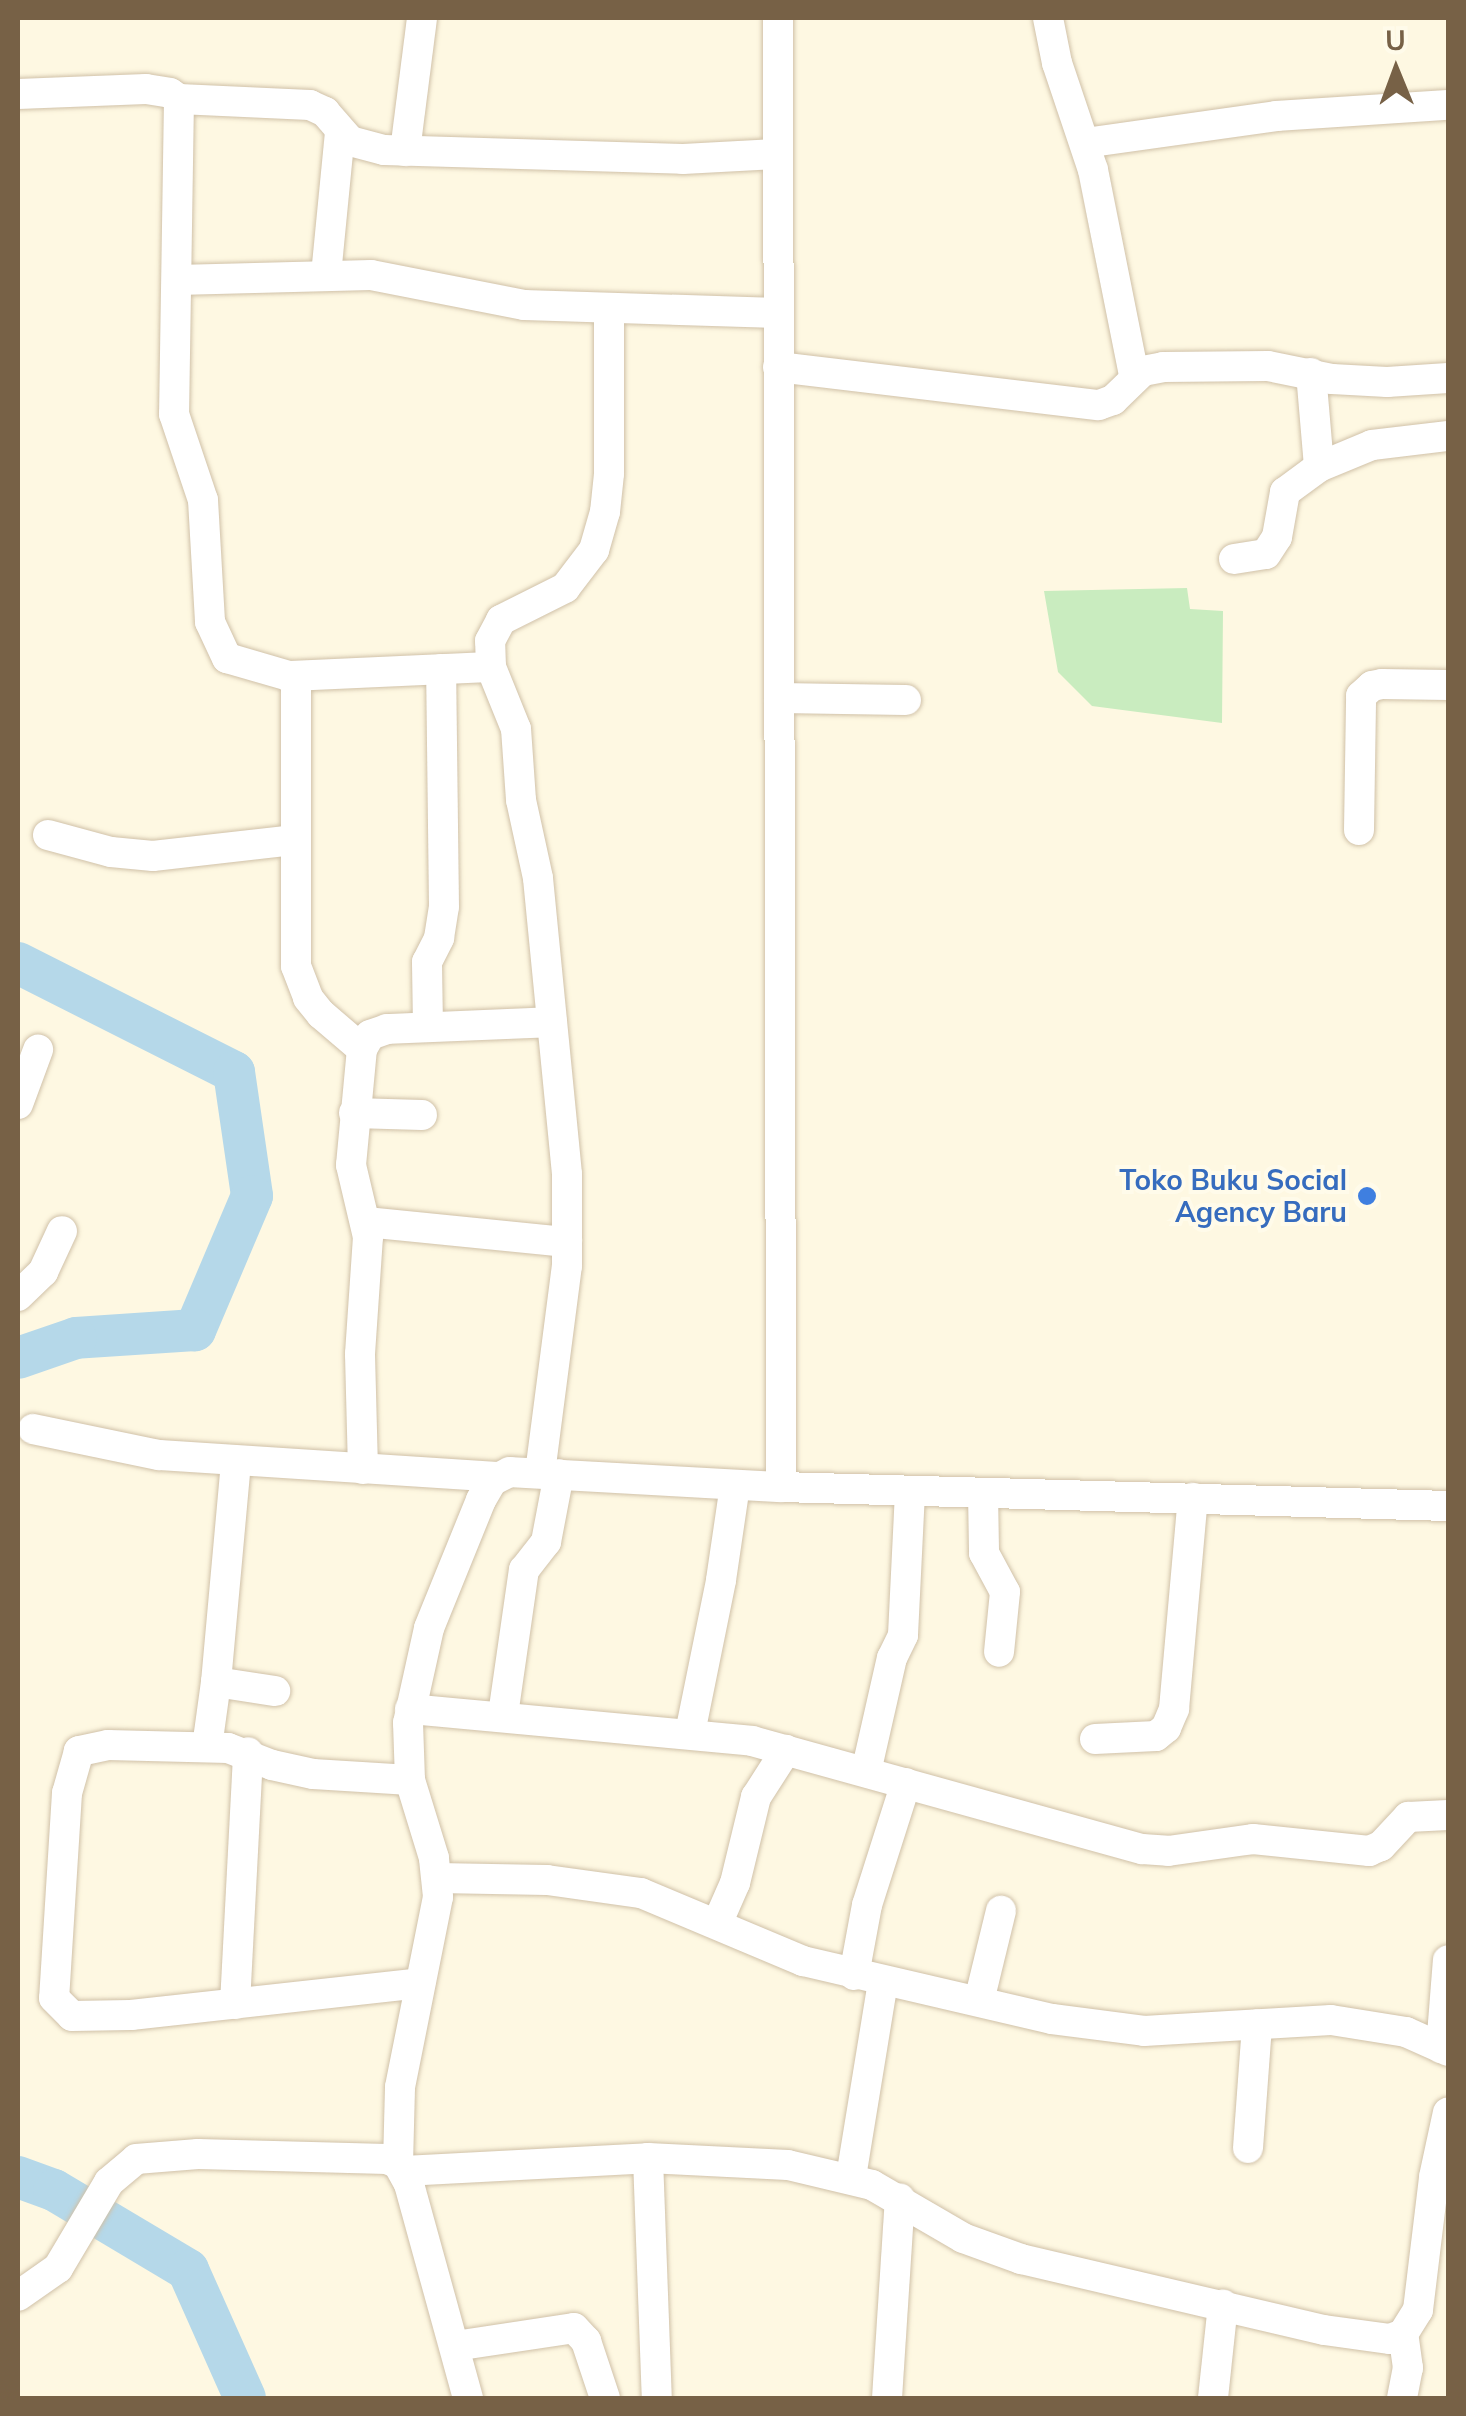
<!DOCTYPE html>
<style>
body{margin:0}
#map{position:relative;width:1466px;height:2416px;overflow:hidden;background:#fef8e2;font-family:Mulish,sans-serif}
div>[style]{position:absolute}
.green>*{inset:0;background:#c9ecbf}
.river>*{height:42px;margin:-21px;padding:0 21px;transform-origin:21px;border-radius:21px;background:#b5d8e9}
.roads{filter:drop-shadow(0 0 2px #d0c1a8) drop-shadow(0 0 2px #d0c1a8)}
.minor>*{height:30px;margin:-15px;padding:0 15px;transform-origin:15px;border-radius:15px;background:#fff}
.dots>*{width:28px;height:28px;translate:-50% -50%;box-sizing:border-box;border:5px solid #fffbea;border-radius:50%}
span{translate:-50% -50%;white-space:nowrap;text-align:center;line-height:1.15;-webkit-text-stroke:8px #fffbea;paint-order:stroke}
.shop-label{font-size:28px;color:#366cbe;font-weight:700}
.right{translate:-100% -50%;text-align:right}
.frame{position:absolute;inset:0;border:20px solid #776146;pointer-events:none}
.north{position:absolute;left:1346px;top:20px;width:100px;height:100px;-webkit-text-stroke:8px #fffbea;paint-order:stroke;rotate:359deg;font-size:28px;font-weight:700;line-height:40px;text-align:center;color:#776146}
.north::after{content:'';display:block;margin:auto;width:35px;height:45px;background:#776146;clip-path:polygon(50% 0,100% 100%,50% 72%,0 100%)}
</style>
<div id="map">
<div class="green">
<div style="clip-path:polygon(1187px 588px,1190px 609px,1223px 611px,1222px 723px,1092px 706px,1058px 672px,1044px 591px)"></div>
</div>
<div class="river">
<div style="left:18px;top:963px;width:242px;rotate:26.8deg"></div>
<div style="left:234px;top:1072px;width:125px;rotate:81.7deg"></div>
<div style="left:252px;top:1196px;width:146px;rotate:113deg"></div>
<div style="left:195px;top:1330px;width:119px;rotate:176.2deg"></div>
<div style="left:76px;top:1338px;width:61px;rotate:161deg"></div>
<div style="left:18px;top:2177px;width:38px;rotate:20deg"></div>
<div style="left:54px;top:2190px;width:156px;rotate:30.8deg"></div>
<div style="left:188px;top:2270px;width:140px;rotate:66deg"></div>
</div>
<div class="roads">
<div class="minor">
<div style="left:778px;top:18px;width:1469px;rotate:89.88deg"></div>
<div style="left:781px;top:1487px;width:667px;rotate:1.63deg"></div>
<div style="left:1048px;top:18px;width:46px;rotate:78.7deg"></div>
<div style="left:1057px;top:63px;width:113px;rotate:71.4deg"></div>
<div style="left:1093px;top:170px;width:210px;rotate:78.7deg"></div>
<div style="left:18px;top:94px;width:128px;rotate:-2.2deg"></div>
<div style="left:146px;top:89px;width:24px;rotate:9deg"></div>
<div style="left:170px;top:93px;width:11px;rotate:34deg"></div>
<div style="left:179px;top:99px;width:315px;rotate:90.9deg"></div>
<div style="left:174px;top:414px;width:91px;rotate:71.4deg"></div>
<div style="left:203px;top:500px;width:122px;rotate:86.7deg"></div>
<div style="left:210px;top:622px;width:40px;rotate:65deg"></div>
<div style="left:227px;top:658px;width:65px;rotate:16.2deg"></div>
<div style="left:289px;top:676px;width:11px;rotate:49deg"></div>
<div style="left:296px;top:684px;width:282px;rotate:90deg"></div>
<div style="left:296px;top:966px;width:34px;rotate:69deg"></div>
<div style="left:308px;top:998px;width:21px;rotate:51deg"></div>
<div style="left:321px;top:1014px;width:54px;rotate:40.5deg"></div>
<div style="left:179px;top:99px;width:131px;rotate:2.6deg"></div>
<div style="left:310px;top:105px;width:17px;rotate:25deg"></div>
<div style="left:325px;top:112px;width:38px;rotate:49deg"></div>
<div style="left:350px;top:141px;width:35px;rotate:15deg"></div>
<div style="left:384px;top:150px;width:299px;rotate:1.7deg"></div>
<div style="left:683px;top:159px;width:93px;rotate:-3.1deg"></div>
<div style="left:1085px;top:143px;width:193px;rotate:-8deg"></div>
<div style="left:1276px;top:116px;width:172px;rotate:-3.7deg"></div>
<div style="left:405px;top:151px;width:134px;rotate:-82.7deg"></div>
<div style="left:326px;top:275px;width:143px;rotate:-84.4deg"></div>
<div style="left:177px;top:280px;width:194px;rotate:-1.5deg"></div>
<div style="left:371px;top:275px;width:156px;rotate:11.1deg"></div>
<div style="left:524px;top:305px;width:254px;rotate:1.8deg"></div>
<div style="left:778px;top:367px;width:323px;rotate:6.8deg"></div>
<div style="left:1099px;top:405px;width:15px;rotate:-20deg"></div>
<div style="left:1113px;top:400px;width:42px;rotate:-44deg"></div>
<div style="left:1143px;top:371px;width:20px;rotate:-11deg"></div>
<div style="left:1163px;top:367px;width:105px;rotate:-0.5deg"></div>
<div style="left:1268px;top:366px;width:65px;rotate:11.5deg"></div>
<div style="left:1332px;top:379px;width:55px;rotate:3.1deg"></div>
<div style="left:1387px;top:382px;width:61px;rotate:-3.8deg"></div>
<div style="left:1311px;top:373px;width:94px;rotate:85.1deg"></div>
<div style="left:1234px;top:559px;width:32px;rotate:-9deg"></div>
<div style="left:1266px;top:554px;width:20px;rotate:-57deg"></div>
<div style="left:1277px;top:537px;width:46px;rotate:-79.9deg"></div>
<div style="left:1285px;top:492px;width:42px;rotate:-36.3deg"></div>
<div style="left:1319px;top:467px;width:57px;rotate:-22.5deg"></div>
<div style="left:1372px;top:445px;width:77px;rotate:-6.8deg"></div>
<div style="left:289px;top:676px;width:202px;rotate:-2.6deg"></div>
<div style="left:779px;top:698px;width:127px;rotate:0.9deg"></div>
<div style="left:1359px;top:830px;width:134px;rotate:-89.1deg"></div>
<div style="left:1361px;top:696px;width:15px;rotate:-42deg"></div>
<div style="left:1372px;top:686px;width:10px;rotate:-11deg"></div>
<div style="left:1382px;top:684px;width:66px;rotate:0.9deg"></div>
<div style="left:48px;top:835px;width:65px;rotate:15.1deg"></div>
<div style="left:111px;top:852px;width:42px;rotate:5.4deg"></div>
<div style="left:153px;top:856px;width:141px;rotate:-6.5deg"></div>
<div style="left:428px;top:1027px;width:65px;rotate:-90.9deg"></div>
<div style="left:427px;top:962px;width:27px;rotate:-63deg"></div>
<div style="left:439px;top:938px;width:31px;rotate:-81deg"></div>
<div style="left:444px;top:907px;width:238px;rotate:-90.7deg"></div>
<div style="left:18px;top:1104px;width:58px;rotate:-69.7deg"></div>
<div style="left:354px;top:1113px;width:68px;rotate:1.7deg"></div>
<div style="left:366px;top:1222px;width:202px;rotate:5.7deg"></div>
<div style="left:18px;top:1296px;width:35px;rotate:-44deg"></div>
<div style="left:43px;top:1272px;width:45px;rotate:-65.1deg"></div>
<div style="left:33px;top:1429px;width:129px;rotate:11.7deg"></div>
<div style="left:159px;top:1455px;width:339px;rotate:3.7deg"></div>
<div style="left:363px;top:1469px;width:115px;rotate:-91.5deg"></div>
<div style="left:360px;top:1354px;width:117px;rotate:-86.1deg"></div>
<div style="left:368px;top:1237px;width:74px;rotate:-103.3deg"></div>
<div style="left:351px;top:1165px;width:117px;rotate:-84.6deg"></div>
<div style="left:362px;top:1049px;width:16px;rotate:-60deg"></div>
<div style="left:370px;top:1035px;width:18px;rotate:-19deg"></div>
<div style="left:387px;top:1029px;width:165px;rotate:-2.4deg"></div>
<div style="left:540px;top:1473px;width:209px;rotate:-82.6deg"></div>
<div style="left:567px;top:1266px;width:92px;rotate:-90deg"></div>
<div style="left:567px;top:1174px;width:297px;rotate:-95.6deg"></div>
<div style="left:538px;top:878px;width:80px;rotate:-102.3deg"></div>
<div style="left:521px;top:800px;width:71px;rotate:-94deg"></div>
<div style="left:516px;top:729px;width:67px;rotate:-112deg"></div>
<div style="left:491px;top:667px;width:26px;rotate:-92deg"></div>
<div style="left:490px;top:641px;width:24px;rotate:-62deg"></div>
<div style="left:501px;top:620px;width:72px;rotate:-26.6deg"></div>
<div style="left:565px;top:588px;width:48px;rotate:-52.7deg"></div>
<div style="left:594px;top:550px;width:40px;rotate:-74deg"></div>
<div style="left:605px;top:512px;width:38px;rotate:-84deg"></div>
<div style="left:609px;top:474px;width:164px;rotate:-90deg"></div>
<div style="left:983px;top:1493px;width:60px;rotate:89deg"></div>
<div style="left:984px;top:1553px;width:44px;rotate:61.7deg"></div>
<div style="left:1005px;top:1592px;width:60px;rotate:95.7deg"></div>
<div style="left:216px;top:1682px;width:221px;rotate:-84.8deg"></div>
<div style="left:410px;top:1709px;width:343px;rotate:5.3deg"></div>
<div style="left:752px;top:1741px;width:405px;rotate:15.5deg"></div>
<div style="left:1142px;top:1849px;width:26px;rotate:4deg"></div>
<div style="left:1168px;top:1851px;width:86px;rotate:-8deg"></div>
<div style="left:1253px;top:1839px;width:117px;rotate:5.9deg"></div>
<div style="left:1369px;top:1851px;width:13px;rotate:-23deg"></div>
<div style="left:1381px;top:1846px;width:40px;rotate:-47deg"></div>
<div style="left:1408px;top:1817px;width:40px;rotate:-2.9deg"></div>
<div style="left:503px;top:1715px;width:147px;rotate:-81.8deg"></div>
<div style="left:524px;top:1570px;width:36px;rotate:-52deg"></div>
<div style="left:546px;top:1542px;width:69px;rotate:-79.2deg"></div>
<div style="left:690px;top:1733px;width:156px;rotate:-78.5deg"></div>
<div style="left:721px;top:1580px;width:96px;rotate:-81.6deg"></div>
<div style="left:1095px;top:1739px;width:61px;rotate:-2.8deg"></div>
<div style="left:1156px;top:1736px;width:13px;rotate:-39deg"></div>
<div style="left:1166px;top:1728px;width:21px;rotate:-67deg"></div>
<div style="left:1174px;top:1709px;width:212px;rotate:-84.9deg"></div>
<div style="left:207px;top:1747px;width:66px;rotate:-82.1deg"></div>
<div style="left:216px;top:1682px;width:60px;rotate:8.7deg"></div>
<div style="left:866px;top:1772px;width:117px;rotate:-77.2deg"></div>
<div style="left:892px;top:1658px;width:25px;rotate:-64deg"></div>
<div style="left:903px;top:1635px;width:144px;rotate:-87.2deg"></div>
<div style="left:410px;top:1780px;width:97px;rotate:-176.5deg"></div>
<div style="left:313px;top:1774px;width:42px;rotate:-167.6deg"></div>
<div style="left:272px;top:1765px;width:47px;rotate:-158.9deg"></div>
<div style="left:228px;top:1748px;width:120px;rotate:-178.6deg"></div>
<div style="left:108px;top:1745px;width:30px;rotate:168deg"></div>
<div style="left:79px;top:1751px;width:44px;rotate:105.9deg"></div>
<div style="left:67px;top:1793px;width:205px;rotate:93.6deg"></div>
<div style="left:54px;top:1998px;width:25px;rotate:45deg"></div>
<div style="left:72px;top:2016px;width:59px;rotate:-1deg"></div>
<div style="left:131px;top:2015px;width:291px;rotate:-6.3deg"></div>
<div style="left:437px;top:1878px;width:110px;rotate:1deg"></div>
<div style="left:547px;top:1880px;width:95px;rotate:7.9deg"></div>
<div style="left:641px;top:1893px;width:176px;rotate:22.8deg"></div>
<div style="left:803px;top:1961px;width:256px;rotate:13.1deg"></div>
<div style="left:1052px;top:2019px;width:93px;rotate:7.4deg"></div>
<div style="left:1144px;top:2031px;width:187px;rotate:-3.4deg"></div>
<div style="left:1331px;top:2020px;width:76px;rotate:9.1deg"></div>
<div style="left:1406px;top:2032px;width:46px;rotate:24.3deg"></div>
<div style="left:717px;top:1924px;width:45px;rotate:-66.3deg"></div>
<div style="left:735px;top:1883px;width:89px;rotate:-76.3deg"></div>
<div style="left:756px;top:1797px;width:56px;rotate:-57.4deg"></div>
<div style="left:854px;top:1975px;width:71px;rotate:-79.5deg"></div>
<div style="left:867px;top:1905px;width:128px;rotate:-72.3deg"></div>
<div style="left:979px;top:2001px;width:93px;rotate:-76.3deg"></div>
<div style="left:235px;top:2004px;width:252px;rotate:-87deg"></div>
<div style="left:1441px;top:2048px;width:88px;rotate:-85.5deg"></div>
<div style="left:1248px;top:2148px;width:124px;rotate:-85.8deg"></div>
<div style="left:648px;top:2158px;width:240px;rotate:87.9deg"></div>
<div style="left:398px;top:2164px;width:77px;rotate:-88.5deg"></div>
<div style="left:400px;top:2087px;width:194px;rotate:-78.7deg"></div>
<div style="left:438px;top:1897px;width:39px;rotate:-96deg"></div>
<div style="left:434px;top:1858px;width:82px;rotate:-107.1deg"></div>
<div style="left:410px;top:1780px;width:57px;rotate:-92deg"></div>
<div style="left:408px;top:1723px;width:97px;rotate:-77.5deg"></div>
<div style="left:429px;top:1628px;width:138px;rotate:-67.9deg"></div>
<div style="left:481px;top:1500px;width:22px;rotate:-60deg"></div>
<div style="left:492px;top:1481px;width:20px;rotate:-27deg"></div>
<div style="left:510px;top:1472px;width:271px;rotate:3.2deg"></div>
<div style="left:404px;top:2171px;width:244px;rotate:-3deg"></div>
<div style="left:648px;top:2158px;width:140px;rotate:2.9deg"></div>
<div style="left:788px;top:2165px;width:86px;rotate:13.4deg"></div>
<div style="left:872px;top:2185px;width:105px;rotate:30.2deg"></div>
<div style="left:963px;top:2238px;width:62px;rotate:19.9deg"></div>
<div style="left:1021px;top:2259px;width:311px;rotate:13.2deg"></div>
<div style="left:1324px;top:2330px;width:67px;rotate:7.8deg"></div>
<div style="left:1390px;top:2339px;width:14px;rotate:-21deg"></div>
<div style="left:1403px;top:2334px;width:28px;rotate:-58deg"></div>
<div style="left:1418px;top:2310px;width:134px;rotate:-83.1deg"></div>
<div style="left:1434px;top:2177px;width:66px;rotate:-77.8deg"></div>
<div style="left:851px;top:2177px;width:199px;rotate:-80.7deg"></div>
<div style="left:18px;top:2296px;width:49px;rotate:-35deg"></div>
<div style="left:58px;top:2268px;width:100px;rotate:-59.3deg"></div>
<div style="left:109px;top:2182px;width:35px;rotate:-40deg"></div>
<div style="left:136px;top:2159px;width:62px;rotate:-4.6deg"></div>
<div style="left:198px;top:2154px;width:189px;rotate:1.5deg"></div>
<div style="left:387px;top:2159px;width:12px;rotate:24deg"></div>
<div style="left:398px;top:2164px;width:23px;rotate:61deg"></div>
<div style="left:409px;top:2184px;width:222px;rotate:74.6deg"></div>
<div style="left:455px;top:2346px;width:120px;rotate:-8.6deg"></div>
<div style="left:574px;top:2328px;width:18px;rotate:47deg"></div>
<div style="left:586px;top:2341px;width:60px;rotate:71.6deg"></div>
<div style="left:887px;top:2398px;width:200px;rotate:-86.3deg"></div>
<div style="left:1213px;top:2398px;width:94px;rotate:-83.9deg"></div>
<div style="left:1402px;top:2398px;width:31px;rotate:-79deg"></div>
<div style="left:1408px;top:2368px;width:34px;rotate:-98deg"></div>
</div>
</div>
<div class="dots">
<div style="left:1367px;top:1196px;background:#3f7fe0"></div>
</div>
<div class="shop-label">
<span class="right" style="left:1347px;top:1196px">Toko Buku Social<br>Agency Baru</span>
</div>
<div class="frame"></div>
<div class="north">U</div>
</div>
